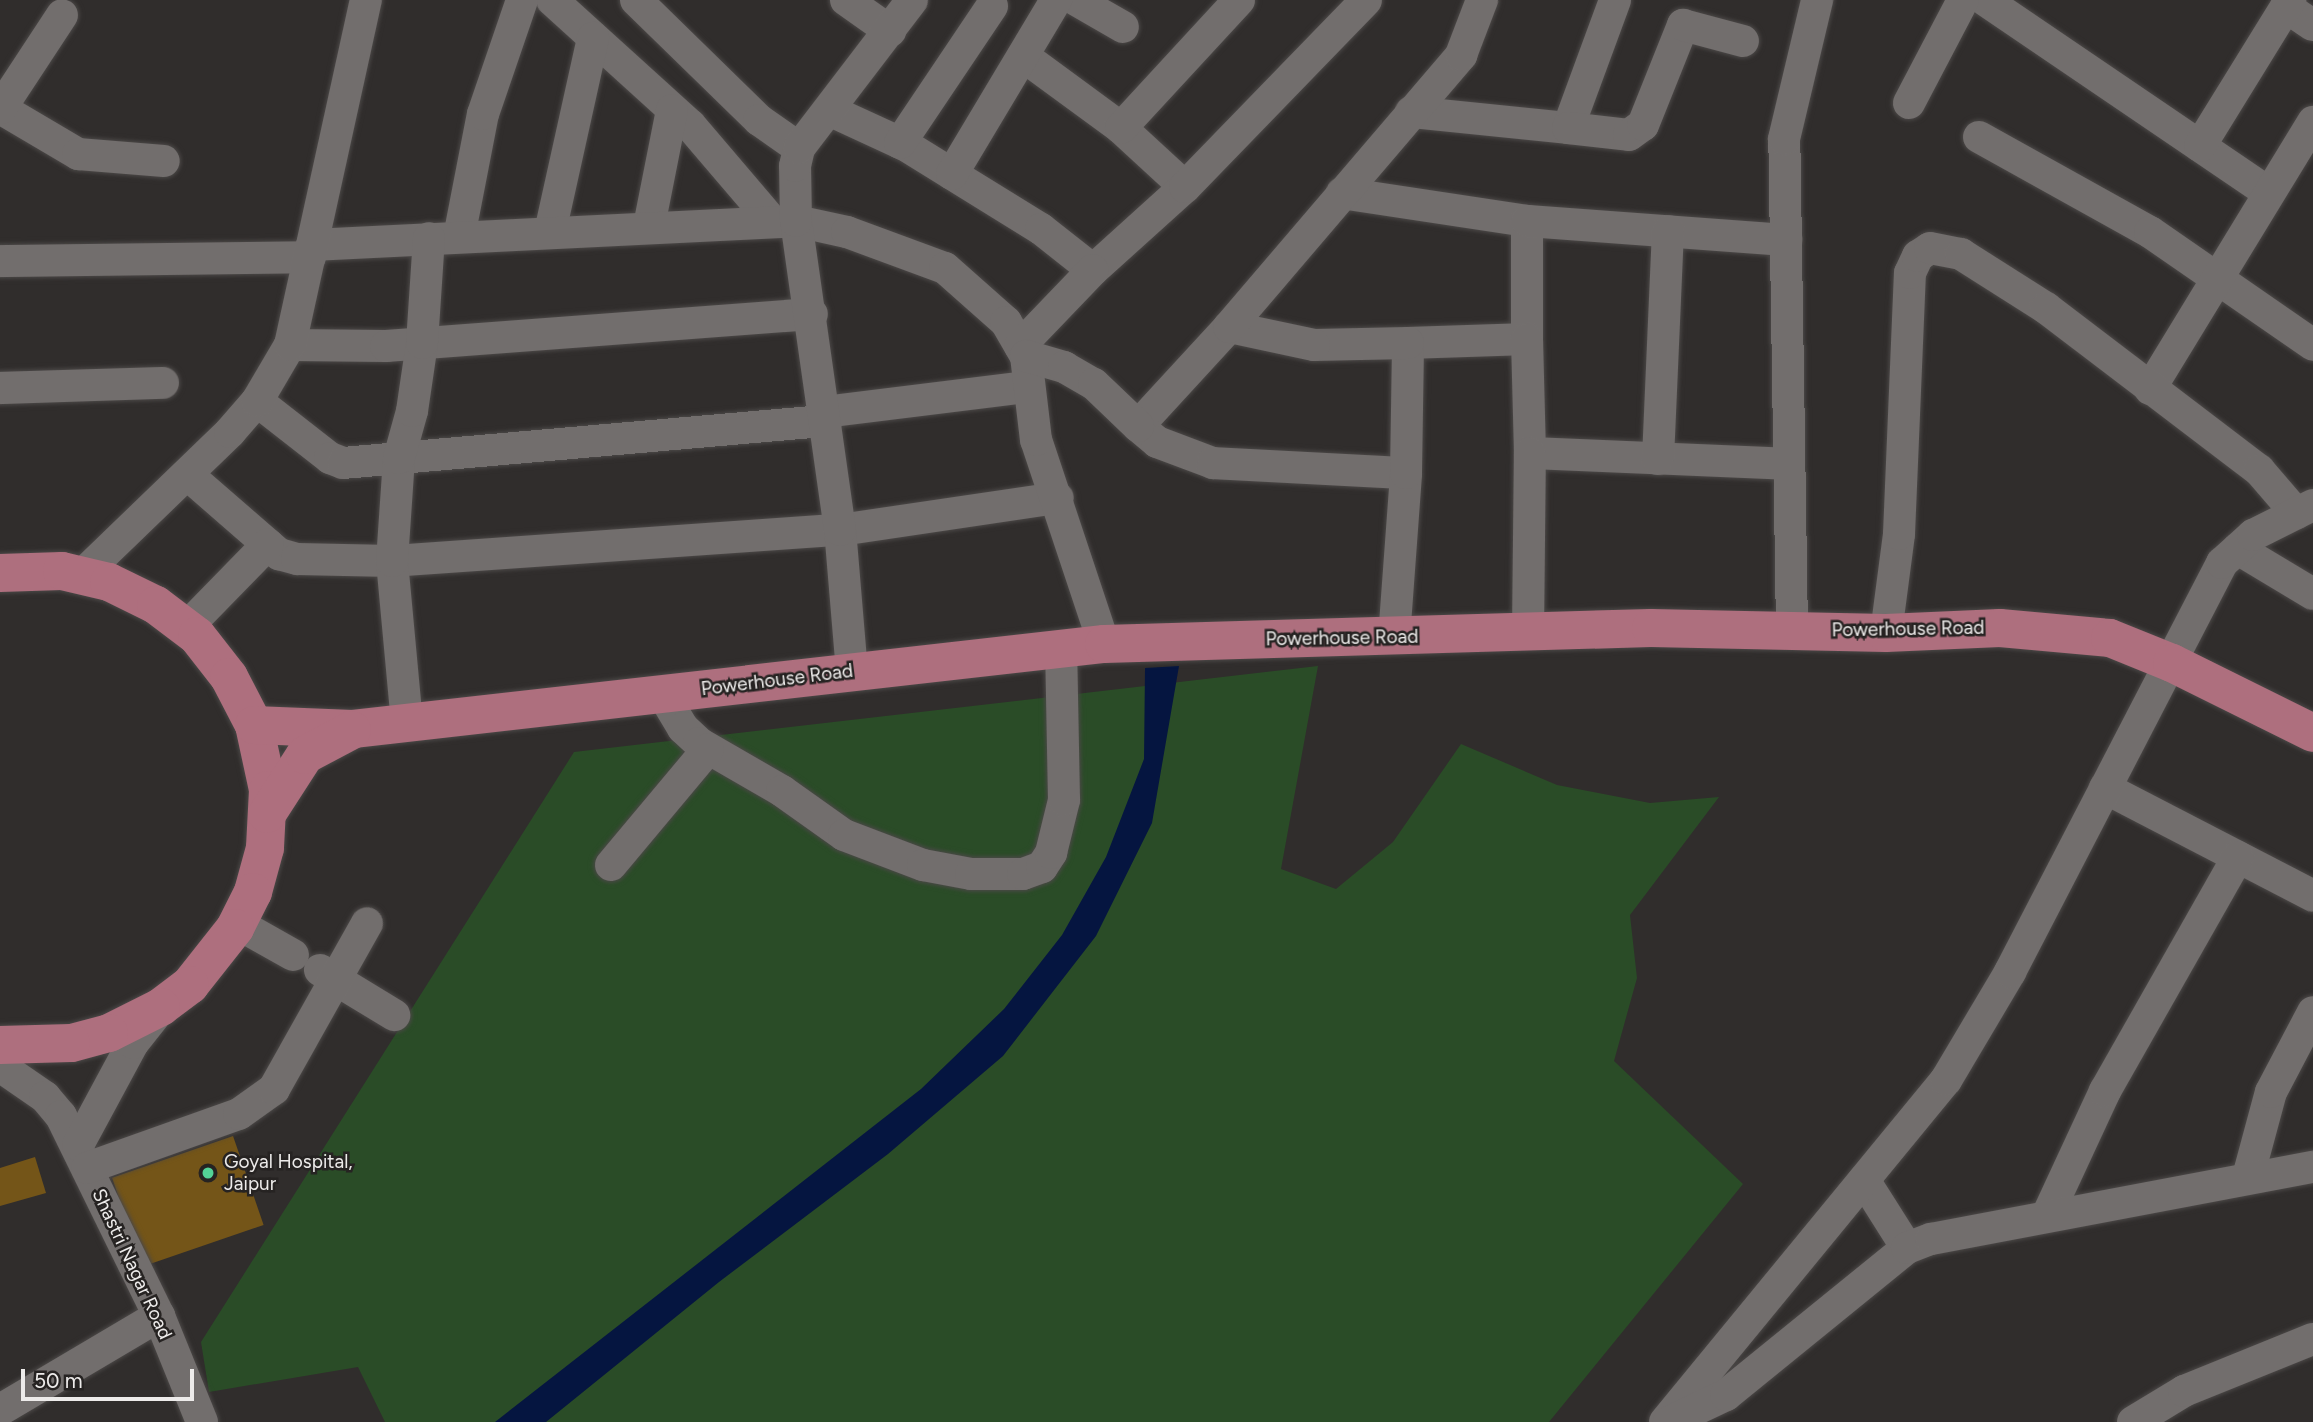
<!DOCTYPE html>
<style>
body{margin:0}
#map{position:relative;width:2313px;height:1422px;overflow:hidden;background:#302d2c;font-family:Figtree,sans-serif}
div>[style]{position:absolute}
.green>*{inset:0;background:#2a4c27}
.water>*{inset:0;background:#051540}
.building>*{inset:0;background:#745518;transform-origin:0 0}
.roads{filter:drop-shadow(0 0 2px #4b4847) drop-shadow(0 0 2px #4b4847)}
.minor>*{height:32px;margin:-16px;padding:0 16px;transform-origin:16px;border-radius:16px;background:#726e6d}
.major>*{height:38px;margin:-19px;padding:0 19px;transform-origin:19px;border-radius:19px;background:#ae6f7e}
.dots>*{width:19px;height:19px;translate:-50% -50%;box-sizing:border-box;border:4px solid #262322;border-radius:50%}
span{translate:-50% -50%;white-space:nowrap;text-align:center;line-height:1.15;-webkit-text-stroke:5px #262322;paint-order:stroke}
.street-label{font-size:19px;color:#edebea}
.poi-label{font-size:19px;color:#edebea}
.left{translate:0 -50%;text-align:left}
.scale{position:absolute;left:21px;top:1369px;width:173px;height:32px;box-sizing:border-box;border:4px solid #edebea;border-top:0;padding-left:9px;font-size:21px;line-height:24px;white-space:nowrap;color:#edebea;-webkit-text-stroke:5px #262322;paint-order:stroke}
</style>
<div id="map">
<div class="green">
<div style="clip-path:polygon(1318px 666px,1281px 869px,1336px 889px,1393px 842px,1461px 744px,1557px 785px,1650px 803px,1719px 797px,1630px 915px,1637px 978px,1614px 1061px,1743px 1184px,1549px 1422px,385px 1422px,358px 1367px,209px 1392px,201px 1342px,574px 752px)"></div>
</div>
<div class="water">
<div style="clip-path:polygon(1179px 666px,1152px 823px,1096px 936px,1003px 1056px,888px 1154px,719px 1282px,546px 1422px,495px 1422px,921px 1089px,1004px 1009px,1062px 935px,1106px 857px,1144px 759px,1145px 668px)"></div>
</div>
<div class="building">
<div style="left:233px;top:1136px;width:94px;height:128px;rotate:71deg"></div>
<div style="clip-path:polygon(35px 1157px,46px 1193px,0 1206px,0 1168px)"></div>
</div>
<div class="roads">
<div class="minor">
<div style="left:552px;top:0;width:186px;rotate:42.2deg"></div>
<div style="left:690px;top:125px;width:125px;rotate:49.5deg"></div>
<div style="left:636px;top:0;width:172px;rotate:44.3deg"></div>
<div style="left:759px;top:120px;width:49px;rotate:35deg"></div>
<div style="left:846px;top:0;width:54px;rotate:35.2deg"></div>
<div style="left:1076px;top:0;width:54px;rotate:29.9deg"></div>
<div style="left:1985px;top:0;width:343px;rotate:34.2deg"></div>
<div style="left:2286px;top:7px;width:32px;rotate:34deg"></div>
<div style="left:1023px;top:56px;width:122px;rotate:36.3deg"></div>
<div style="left:1121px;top:128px;width:87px;rotate:42.7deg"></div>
<div style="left:1909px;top:103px;width:116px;rotate:-62.3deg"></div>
<div style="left:0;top:108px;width:91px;rotate:30.5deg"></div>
<div style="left:78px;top:154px;width:86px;rotate:4.7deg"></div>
<div style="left:1px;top:108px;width:111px;rotate:-56.7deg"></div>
<div style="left:831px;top:111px;width:81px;rotate:24.7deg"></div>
<div style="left:905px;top:145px;width:160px;rotate:31.7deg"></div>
<div style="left:1041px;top:229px;width:66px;rotate:38.3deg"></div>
<div style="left:1093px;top:270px;width:124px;rotate:-42.1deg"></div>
<div style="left:1185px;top:187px;width:260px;rotate:-45.9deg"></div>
<div style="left:1411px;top:112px;width:158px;rotate:5.8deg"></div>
<div style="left:1568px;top:128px;width:136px;rotate:-69.8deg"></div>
<div style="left:1121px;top:128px;width:174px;rotate:-47.3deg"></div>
<div style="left:1568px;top:128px;width:61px;rotate:6.5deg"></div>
<div style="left:1629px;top:135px;width:17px;rotate:-36deg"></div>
<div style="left:1643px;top:125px;width:108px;rotate:-68.2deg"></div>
<div style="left:1683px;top:25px;width:62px;rotate:14.9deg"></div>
<div style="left:1979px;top:137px;width:196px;rotate:29.1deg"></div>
<div style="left:2150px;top:232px;width:198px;rotate:34.7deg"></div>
<div style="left:900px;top:143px;width:165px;rotate:-56.1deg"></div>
<div style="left:2200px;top:146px;width:172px;rotate:-58.3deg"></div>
<div style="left:952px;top:174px;width:203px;rotate:-59.1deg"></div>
<div style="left:1342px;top:193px;width:187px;rotate:8.6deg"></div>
<div style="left:1527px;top:221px;width:118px;rotate:90deg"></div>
<div style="left:1527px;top:221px;width:260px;rotate:4.2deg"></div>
<div style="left:649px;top:226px;width:118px;rotate:-78.8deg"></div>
<div style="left:550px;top:232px;width:199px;rotate:-77.5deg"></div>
<div style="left:459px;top:237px;width:125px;rotate:-79deg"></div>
<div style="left:483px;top:114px;width:120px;rotate:-71.1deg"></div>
<div style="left:312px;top:245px;width:485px;rotate:-2.8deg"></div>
<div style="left:796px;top:221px;width:52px;rotate:12.2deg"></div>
<div style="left:847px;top:232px;width:104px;rotate:20.2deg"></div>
<div style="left:945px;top:268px;width:81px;rotate:41.5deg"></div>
<div style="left:1006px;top:322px;width:39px;rotate:60deg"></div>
<div style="left:0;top:261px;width:310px;rotate:-0.7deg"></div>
<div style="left:1229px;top:327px;width:134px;rotate:132.6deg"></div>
<div style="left:1138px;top:426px;width:25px;rotate:40deg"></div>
<div style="left:1157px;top:442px;width:60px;rotate:20.6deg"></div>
<div style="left:1213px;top:463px;width:193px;rotate:3deg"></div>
<div style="left:1408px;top:343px;width:119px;rotate:-1.9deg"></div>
<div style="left:1527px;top:339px;width:114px;rotate:88.5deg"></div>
<div style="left:1530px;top:453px;width:258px;rotate:2.4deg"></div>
<div style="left:290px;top:345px;width:96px;rotate:0.6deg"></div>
<div style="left:386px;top:346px;width:427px;rotate:-4.3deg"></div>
<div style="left:1020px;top:346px;width:105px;rotate:-46.2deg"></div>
<div style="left:0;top:388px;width:163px;rotate:-1.8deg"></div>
<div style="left:2150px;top:389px;width:313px;rotate:-58.6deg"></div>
<div style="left:257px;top:401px;width:93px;rotate:38deg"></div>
<div style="left:330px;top:458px;width:14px;rotate:21deg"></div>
<div style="left:343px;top:463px;width:485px;rotate:-5deg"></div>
<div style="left:825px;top:412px;width:204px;rotate:-7.1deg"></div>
<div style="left:1658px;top:459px;width:228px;rotate:-87.5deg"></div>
<div style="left:188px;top:475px;width:121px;rotate:41deg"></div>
<div style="left:279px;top:554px;width:19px;rotate:16deg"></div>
<div style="left:297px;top:559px;width:95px;rotate:1.2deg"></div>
<div style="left:392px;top:561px;width:449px;rotate:-4deg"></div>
<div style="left:840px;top:530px;width:220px;rotate:-8.4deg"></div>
<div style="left:2238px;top:549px;width:87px;rotate:31deg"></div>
<div style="left:81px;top:576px;width:207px;rotate:-44deg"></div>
<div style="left:230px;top:432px;width:41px;rotate:-48.9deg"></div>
<div style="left:257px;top:401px;width:65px;rotate:-59.5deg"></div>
<div style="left:290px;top:345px;width:353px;rotate:-77.6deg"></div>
<div style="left:186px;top:628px;width:117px;rotate:-45.7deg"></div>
<div style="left:1792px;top:630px;width:491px;rotate:-90.9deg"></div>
<div style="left:1784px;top:139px;width:143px;rotate:-76.6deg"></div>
<div style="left:1886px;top:633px;width:100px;rotate:-82.5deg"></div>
<div style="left:1899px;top:534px;width:261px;rotate:-87.6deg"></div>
<div style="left:1910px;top:273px;width:19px;rotate:-65deg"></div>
<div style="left:1918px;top:256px;width:14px;rotate:-34deg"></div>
<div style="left:1930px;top:248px;width:32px;rotate:11deg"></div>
<div style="left:1961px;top:254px;width:101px;rotate:32.4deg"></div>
<div style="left:2046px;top:308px;width:268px;rotate:37.3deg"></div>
<div style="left:2259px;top:470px;width:57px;rotate:49.3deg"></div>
<div style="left:1528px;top:634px;width:181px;rotate:-89.4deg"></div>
<div style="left:1394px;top:638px;width:165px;rotate:-85.8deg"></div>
<div style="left:1406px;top:473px;width:130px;rotate:-89.1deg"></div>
<div style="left:1408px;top:343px;width:94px;rotate:178.8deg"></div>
<div style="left:1314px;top:345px;width:87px;rotate:-168deg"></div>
<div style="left:1229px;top:327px;width:358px;rotate:-49.5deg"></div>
<div style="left:1461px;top:55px;width:59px;rotate:-69.1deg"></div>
<div style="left:1104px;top:644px;width:215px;rotate:-108.4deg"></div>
<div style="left:1036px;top:440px;width:85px;rotate:-96.8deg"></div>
<div style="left:1026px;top:356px;width:40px;rotate:16deg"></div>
<div style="left:1064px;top:367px;width:34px;rotate:30deg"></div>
<div style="left:1094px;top:384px;width:61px;rotate:43.7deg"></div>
<div style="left:852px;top:672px;width:143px;rotate:-94.8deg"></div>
<div style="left:840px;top:530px;width:312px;rotate:-98.1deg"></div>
<div style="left:796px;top:221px;width:55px;rotate:-91deg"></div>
<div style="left:795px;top:166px;width:18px;rotate:-77deg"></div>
<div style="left:799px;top:148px;width:186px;rotate:-52.6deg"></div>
<div style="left:662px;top:693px;width:41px;rotate:59deg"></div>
<div style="left:683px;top:728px;width:22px;rotate:43deg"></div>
<div style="left:699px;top:743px;width:96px;rotate:30deg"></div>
<div style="left:782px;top:791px;width:76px;rotate:35.4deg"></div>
<div style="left:844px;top:835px;width:85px;rotate:20.8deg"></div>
<div style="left:923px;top:865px;width:49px;rotate:10.6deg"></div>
<div style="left:971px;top:874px;width:52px"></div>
<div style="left:1023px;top:874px;width:20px;rotate:-20deg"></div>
<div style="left:1042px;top:867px;width:17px;rotate:-57deg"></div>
<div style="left:1051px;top:853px;width:55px;rotate:-76.2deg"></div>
<div style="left:1064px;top:800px;width:152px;rotate:-91.1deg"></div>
<div style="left:407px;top:723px;width:163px;rotate:-95.3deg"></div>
<div style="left:392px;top:561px;width:103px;rotate:-86.1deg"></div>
<div style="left:399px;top:458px;width:49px;rotate:-74.5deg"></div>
<div style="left:412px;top:411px;width:69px;rotate:-81.6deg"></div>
<div style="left:422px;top:343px;width:105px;rotate:-86.2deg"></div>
<div style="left:2105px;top:788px;width:234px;rotate:27.4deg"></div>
<div style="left:611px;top:865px;width:151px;rotate:-50.1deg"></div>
<div style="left:238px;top:924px;width:63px;rotate:29.4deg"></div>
<div style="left:320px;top:970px;width:87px;rotate:31.3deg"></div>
<div style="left:0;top:1066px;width:55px;rotate:34.6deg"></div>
<div style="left:45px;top:1097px;width:25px;rotate:50deg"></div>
<div style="left:61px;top:1116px;width:223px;rotate:63.9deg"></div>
<div style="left:159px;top:1316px;width:114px;rotate:67.9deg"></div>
<div style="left:78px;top:1145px;width:116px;rotate:-61.7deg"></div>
<div style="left:133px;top:1043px;width:43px;rotate:-51.5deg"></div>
<div style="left:87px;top:1168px;width:161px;rotate:-19.6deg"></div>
<div style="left:239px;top:1114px;width:43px;rotate:-35.5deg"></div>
<div style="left:274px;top:1089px;width:190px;rotate:-60.7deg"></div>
<div style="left:2248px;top:1177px;width:88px;rotate:-74.9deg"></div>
<div style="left:2271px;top:1092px;width:90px;rotate:-62.3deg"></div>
<div style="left:1864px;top:1180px;width:80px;rotate:57.7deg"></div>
<div style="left:2047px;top:1216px;width:138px;rotate:-65.1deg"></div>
<div style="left:2105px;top:1091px;width:269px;rotate:-60.4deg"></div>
<div style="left:0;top:1410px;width:185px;rotate:-30.6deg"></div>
<div style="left:1665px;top:1422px;width:443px;rotate:-50.6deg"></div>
<div style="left:1946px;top:1080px;width:126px;rotate:-59.3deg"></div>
<div style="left:2010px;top:972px;width:461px;rotate:-62.6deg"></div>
<div style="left:2222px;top:563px;width:42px;rotate:-42.1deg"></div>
<div style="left:2253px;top:535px;width:67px;rotate:-26.6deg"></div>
<div style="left:1669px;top:1422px;width:63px;rotate:-25.3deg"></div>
<div style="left:1726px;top:1395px;width:233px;rotate:-39.1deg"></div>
<div style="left:1907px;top:1248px;width:26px;rotate:-21deg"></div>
<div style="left:1931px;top:1239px;width:389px;rotate:-10.7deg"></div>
<div style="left:2133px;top:1422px;width:60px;rotate:-31.3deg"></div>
<div style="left:2184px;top:1391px;width:139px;rotate:-22deg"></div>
</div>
<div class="major">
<div style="left:0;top:573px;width:62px;rotate:-1.8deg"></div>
<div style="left:62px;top:571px;width:48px;rotate:13.2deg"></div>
<div style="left:109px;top:582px;width:52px;rotate:26.1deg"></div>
<div style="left:156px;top:605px;width:51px;rotate:37.1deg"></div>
<div style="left:197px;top:636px;width:52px;rotate:52deg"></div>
<div style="left:229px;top:677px;width:54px;rotate:62.5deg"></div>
<div style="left:254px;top:725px;width:66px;rotate:77.8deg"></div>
<div style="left:268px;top:790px;width:58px;rotate:93deg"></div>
<div style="left:265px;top:848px;width:46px;rotate:105.3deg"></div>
<div style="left:253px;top:892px;width:40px;rotate:116.6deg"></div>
<div style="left:235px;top:928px;width:73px;rotate:128.3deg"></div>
<div style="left:190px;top:985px;width:36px;rotate:143deg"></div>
<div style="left:161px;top:1007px;width:58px;rotate:153.4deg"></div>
<div style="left:109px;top:1033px;width:39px;rotate:165deg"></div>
<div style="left:71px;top:1043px;width:71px;rotate:178.4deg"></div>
<div style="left:254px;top:725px;width:99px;rotate:2.3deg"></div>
<div style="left:353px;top:729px;width:756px;rotate:-6.46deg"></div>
<div style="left:1104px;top:644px;width:547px;rotate:-1.68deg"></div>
<div style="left:1651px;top:628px;width:235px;rotate:1.2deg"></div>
<div style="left:1886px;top:633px;width:114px;rotate:-2.5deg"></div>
<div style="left:2000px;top:628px;width:110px;rotate:5.2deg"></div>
<div style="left:2110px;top:638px;width:67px;rotate:22deg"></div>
<div style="left:2172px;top:663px;width:157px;rotate:26.4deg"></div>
<div style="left:267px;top:814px;width:70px;rotate:-57.2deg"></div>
<div style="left:305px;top:755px;width:53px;rotate:-28deg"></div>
</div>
</div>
<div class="dots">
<div style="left:208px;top:1173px;background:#53d396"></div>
</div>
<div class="street-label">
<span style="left:1908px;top:629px;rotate:-1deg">Powerhouse Road</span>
<span style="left:1342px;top:638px;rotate:-1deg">Powerhouse Road</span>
<span style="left:777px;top:680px;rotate:-7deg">Powerhouse Road</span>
<span style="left:132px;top:1264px;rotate:65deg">Shastri Nagar Road</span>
</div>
<div class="poi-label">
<span class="left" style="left:224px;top:1173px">Goyal Hospital,<br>Jaipur</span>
</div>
<div class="scale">50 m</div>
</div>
